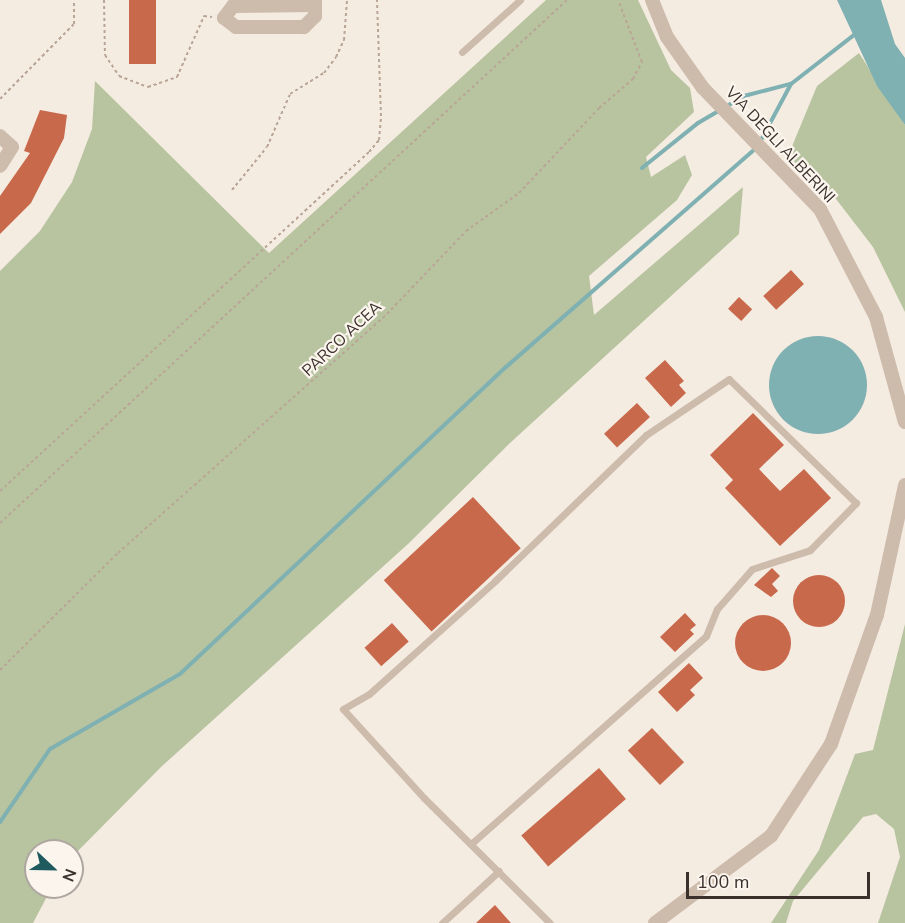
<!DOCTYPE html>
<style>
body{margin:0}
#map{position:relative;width:905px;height:923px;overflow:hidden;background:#f4ebe1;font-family:"Nunito Sans",sans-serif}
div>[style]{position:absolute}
.green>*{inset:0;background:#b8c4a0}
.water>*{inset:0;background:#7fb0b2}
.round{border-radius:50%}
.stream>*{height:4px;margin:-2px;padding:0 2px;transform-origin:2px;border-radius:2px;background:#7fb0b2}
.building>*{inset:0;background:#c8694b;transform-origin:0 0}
.path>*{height:2px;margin-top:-1px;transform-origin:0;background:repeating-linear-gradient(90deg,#b9a596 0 3px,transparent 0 6px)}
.service>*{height:7px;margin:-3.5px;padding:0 3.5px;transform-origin:3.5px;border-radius:3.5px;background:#cdbbac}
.minor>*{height:14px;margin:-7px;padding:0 7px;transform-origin:7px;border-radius:7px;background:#cdbbac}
span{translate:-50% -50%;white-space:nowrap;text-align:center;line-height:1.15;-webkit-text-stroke:4.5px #fbf5ee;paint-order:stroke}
.street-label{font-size:16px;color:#3b302b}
.north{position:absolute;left:24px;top:839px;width:60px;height:60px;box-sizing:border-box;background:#fbf5ee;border:2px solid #aea6a0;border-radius:50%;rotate:112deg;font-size:16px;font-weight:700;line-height:24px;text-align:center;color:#3b302b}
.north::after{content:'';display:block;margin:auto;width:21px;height:27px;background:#1f5a5e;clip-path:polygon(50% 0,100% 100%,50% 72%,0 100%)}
.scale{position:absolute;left:686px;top:872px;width:184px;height:27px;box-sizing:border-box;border:3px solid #3b302b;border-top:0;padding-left:8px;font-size:18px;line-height:21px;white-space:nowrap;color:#3b302b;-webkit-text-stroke:4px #fbf5ee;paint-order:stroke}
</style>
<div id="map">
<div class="green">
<div style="clip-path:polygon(546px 0,638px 0,671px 70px,690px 88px,694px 112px,646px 157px,651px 177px,685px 155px,692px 175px,677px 200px,589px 276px,594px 315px,743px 187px,739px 234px,510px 443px,408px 544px,161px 767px,72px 857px,72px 851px,36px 851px,36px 887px,52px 887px,33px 923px,0 923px,0 271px,40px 231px,72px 182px,92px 129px,95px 81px,269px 253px)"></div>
<div style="clip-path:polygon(859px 53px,905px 125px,905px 312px,873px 247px,836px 199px,788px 156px,817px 86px)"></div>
<div style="clip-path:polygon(905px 624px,905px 923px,878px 923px,900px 857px,894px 829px,876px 814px,863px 817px,793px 901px,786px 923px,771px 923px,819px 850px,855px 754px,873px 750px)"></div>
</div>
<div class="water">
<div style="clip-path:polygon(837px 0,881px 0,895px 44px,905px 58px,905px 125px,877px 86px)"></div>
<div class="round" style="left:769px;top:336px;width:98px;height:98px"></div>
</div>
<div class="stream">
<div style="left:760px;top:142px;width:66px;rotate:-61.9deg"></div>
<div style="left:791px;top:84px;width:80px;rotate:-37.9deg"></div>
<div style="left:642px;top:168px;width:72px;rotate:-38.8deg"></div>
<div style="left:698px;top:123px;width:53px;rotate:-30.4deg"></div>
<div style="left:744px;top:96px;width:48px;rotate:-14.6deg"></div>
<div style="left:0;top:822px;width:88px;rotate:-55.6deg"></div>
<div style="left:50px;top:749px;width:150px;rotate:-30deg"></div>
<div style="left:180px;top:674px;width:448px;rotate:-43.3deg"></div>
<div style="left:506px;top:367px;width:332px;rotate:-41.2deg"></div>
</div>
<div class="building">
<div style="left:129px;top:0;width:27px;height:64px"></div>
<div style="clip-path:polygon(40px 110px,67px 115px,64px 138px,31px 203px,0 234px,0 196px,30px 153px,24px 151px)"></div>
<div style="left:791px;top:270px;width:19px;height:38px;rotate:47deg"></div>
<div style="left:739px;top:297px;width:18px;height:16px;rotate:43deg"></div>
<div style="clip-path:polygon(665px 360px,684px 381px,679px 385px,686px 393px,671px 407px,645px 378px)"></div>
<div style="left:637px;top:403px;width:19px;height:45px;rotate:47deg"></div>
<div style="clip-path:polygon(753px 413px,784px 445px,759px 469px,780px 491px,804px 469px,831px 498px,780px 546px,725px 488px,733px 480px,710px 455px)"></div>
<div style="left:473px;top:497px;width:70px;height:122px;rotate:47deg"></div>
<div style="clip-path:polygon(772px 568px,780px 576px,772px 584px,778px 591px,771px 597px,754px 585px)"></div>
<div class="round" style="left:793px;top:575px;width:52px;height:52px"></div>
<div style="clip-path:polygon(685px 613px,696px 625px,690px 630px,694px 634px,675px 652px,660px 637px)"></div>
<div class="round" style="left:735px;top:615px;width:56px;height:56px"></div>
<div style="left:392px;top:623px;width:25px;height:37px;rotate:48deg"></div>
<div style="clip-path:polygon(689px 663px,703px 678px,690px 690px,695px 695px,677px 712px,658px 692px)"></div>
<div style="left:652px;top:728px;width:47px;height:33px;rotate:47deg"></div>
<div style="left:599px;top:768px;width:41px;height:103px;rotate:49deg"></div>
<div style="clip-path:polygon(495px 905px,511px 923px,476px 923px)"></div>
</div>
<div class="path">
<div style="left:104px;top:0;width:55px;rotate:89deg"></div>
<div style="left:105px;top:55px;width:25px;rotate:56deg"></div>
<div style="left:119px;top:76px;width:31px;rotate:21deg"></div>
<div style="left:148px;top:87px;width:31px;rotate:-19deg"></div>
<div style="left:177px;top:77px;width:67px;rotate:-66.1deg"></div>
<div style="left:204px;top:16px;width:8px;rotate:7deg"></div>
<div style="left:0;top:99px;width:105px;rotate:-45.4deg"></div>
<div style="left:74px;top:24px;width:24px;rotate:-90deg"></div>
<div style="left:232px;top:190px;width:55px;rotate:-50.9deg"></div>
<div style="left:267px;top:147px;width:58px;rotate:-66.5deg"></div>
<div style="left:290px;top:94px;width:40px;rotate:-32deg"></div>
<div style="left:324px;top:73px;width:20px;rotate:-53deg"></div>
<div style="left:336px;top:57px;width:19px;rotate:-65deg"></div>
<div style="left:344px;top:40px;width:40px;rotate:-85.7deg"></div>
<div style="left:0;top:491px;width:501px;rotate:-42.57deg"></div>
<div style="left:369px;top:152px;width:16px;rotate:-50deg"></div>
<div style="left:379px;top:140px;width:24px;rotate:-85deg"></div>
<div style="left:381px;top:116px;width:116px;rotate:-92deg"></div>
<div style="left:0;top:523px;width:771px;rotate:-42.69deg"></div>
<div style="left:0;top:670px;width:166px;rotate:-44.8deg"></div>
<div style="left:118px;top:553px;width:360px;rotate:-41.6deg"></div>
<div style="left:387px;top:314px;width:115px;rotate:-46.4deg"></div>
<div style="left:466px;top:231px;width:65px;rotate:-35.6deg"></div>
<div style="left:519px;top:193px;width:117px;rotate:-46.7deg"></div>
<div style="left:599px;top:108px;width:45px;rotate:-40.5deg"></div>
<div style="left:633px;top:79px;width:19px;rotate:-62deg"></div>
<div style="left:642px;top:62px;width:66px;rotate:-111.2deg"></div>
</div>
<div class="service">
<div style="left:462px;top:52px;width:78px;rotate:-41.9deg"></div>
<div style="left:472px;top:843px;width:312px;rotate:-41.5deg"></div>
<div style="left:706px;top:636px;width:29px;rotate:-68deg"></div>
<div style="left:717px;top:609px;width:53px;rotate:-48.8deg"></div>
<div style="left:752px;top:569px;width:61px;rotate:-18.1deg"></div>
<div style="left:810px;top:550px;width:66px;rotate:-45.6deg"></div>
<div style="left:856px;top:503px;width:177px;rotate:-135.7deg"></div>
<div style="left:729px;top:379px;width:100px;rotate:146deg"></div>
<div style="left:646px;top:435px;width:210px;rotate:136deg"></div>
<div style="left:495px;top:581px;width:169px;rotate:138.1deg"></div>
<div style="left:369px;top:694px;width:30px;rotate:150deg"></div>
<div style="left:343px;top:709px;width:120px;rotate:47.7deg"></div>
<div style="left:424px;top:798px;width:177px;rotate:44.8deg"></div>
<div style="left:442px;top:923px;width:77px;rotate:-42.4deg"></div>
</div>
<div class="minor">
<div style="left:315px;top:0;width:16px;rotate:90deg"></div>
<div style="left:315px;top:16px;width:16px;rotate:135deg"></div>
<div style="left:304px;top:27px;width:68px;rotate:180deg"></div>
<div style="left:236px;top:27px;width:15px;rotate:-143deg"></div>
<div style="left:224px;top:18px;width:15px;rotate:-53deg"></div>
<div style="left:233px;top:6px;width:82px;rotate:-0.7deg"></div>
<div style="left:652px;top:0;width:40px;rotate:68deg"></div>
<div style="left:667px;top:37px;width:62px;rotate:54.8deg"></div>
<div style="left:703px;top:88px;width:168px;rotate:46deg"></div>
<div style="left:820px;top:209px;width:122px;rotate:62.6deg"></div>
<div style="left:876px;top:317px;width:109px;rotate:74.6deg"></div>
<div style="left:0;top:136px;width:16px;rotate:43deg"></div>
<div style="left:12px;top:147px;width:22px;rotate:122deg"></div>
<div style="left:655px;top:923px;width:145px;rotate:-36.9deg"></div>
<div style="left:771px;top:836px;width:110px;rotate:-56.9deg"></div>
<div style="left:831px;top:744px;width:137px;rotate:-70.4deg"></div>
<div style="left:877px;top:615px;width:133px;rotate:-77.8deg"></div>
</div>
<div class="street-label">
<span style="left:780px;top:145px;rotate:47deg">VIA DEGLI ALBERINI</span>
<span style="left:342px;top:339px;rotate:-43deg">PARCO ACEA</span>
</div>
<div class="north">N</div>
<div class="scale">100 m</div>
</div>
